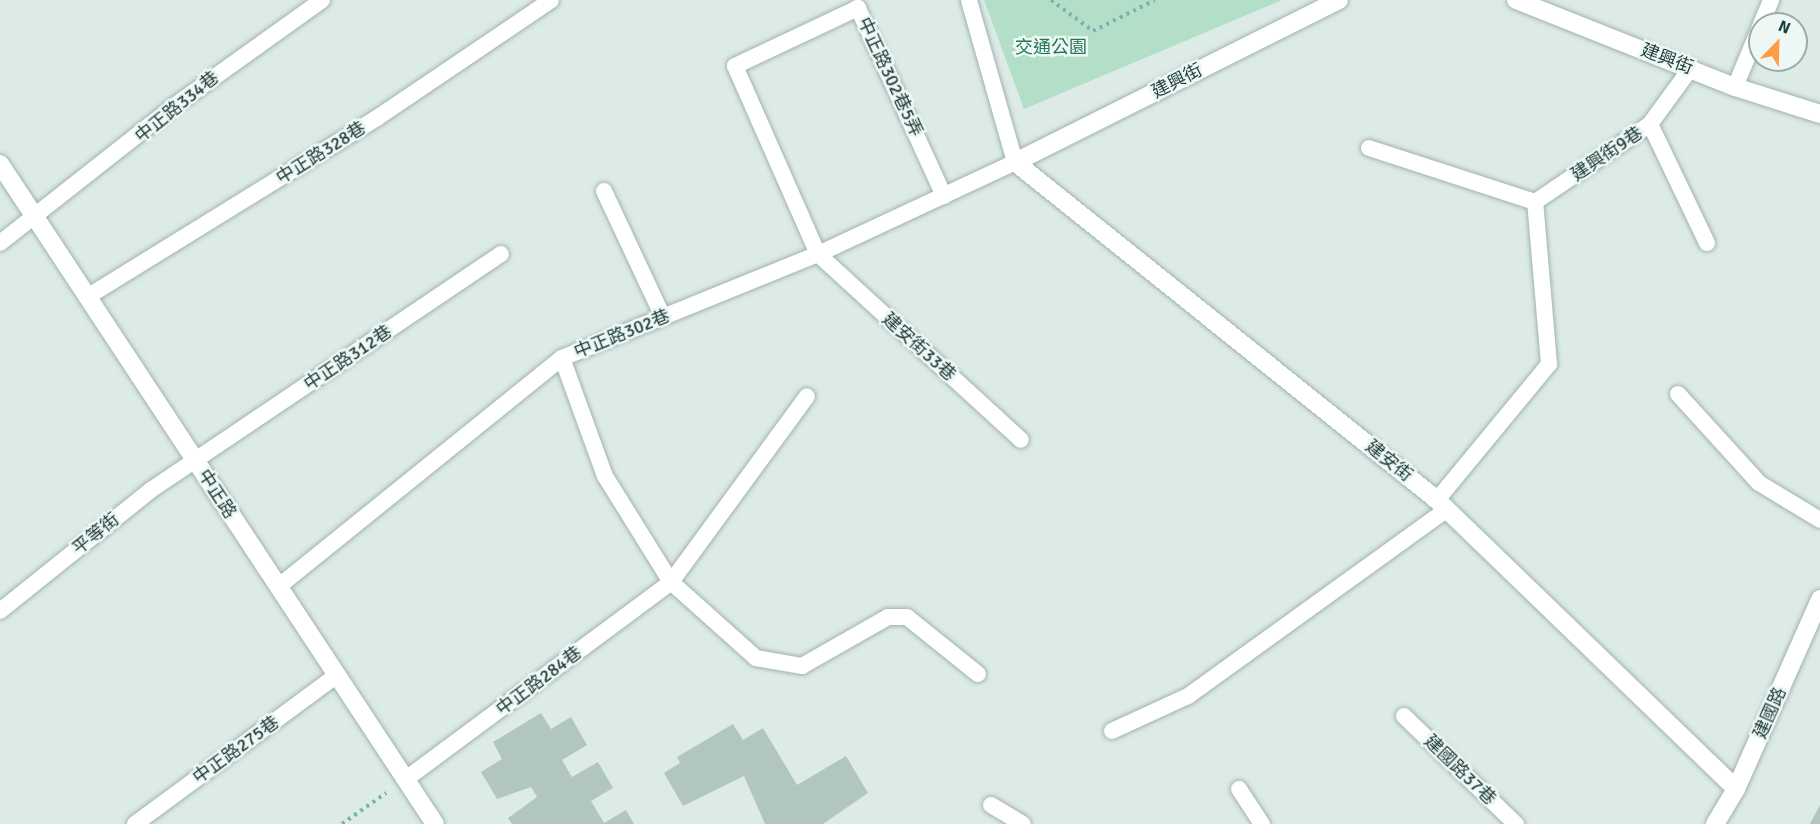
<!DOCTYPE html>
<meta charset="utf-8">
<style>
body{margin:0}
#map{position:relative;width:1820px;height:824px;overflow:hidden;background:#ddebe7;font-family:Signika,"Noto Sans TC",sans-serif}
div>[style]{position:absolute}
.green>*{inset:0;background:#b3dfc8}
.building>*{inset:0;background:#b2c6c1}
.path>*{height:4px;margin-top:-2px;transform-origin:0;background:repeating-linear-gradient(90deg,#7ab2ad 0 3px,transparent 0 7.5px)}
.roads{filter:drop-shadow(0 0 2px #a0b3b0) drop-shadow(0 0 2px #a0b3b0)}
.service>*{height:16px;margin:-8px;padding:0 8px;transform-origin:8px;border-radius:8px;background:#fff}
.minor>*{height:18px;margin:-9px;padding:0 9px;transform-origin:9px;border-radius:9px;background:#fff}
.tertiary>*{height:18px;margin:-9px;padding:0 9px;transform-origin:9px;border-radius:9px;background:#fff}
span{translate:-50% -50%;white-space:nowrap;text-align:center;line-height:1.15;-webkit-text-stroke:5px #edf7f4;paint-order:stroke}
.park-label{font-size:18px;color:#237656}
.street-label{font-size:18px;color:#1d3b3a}
.north{position:absolute;left:1748px;top:12px;width:60px;height:60px;box-sizing:border-box;background:#edf7f4;border:2px solid #9aacaa;border-radius:50%;rotate:23deg;font-size:16px;font-weight:700;line-height:24px;text-align:center;color:#1d3b3a}
.north::after{content:'';display:block;margin:auto;width:21px;height:27px;background:#ff9c46;clip-path:polygon(50% 0,100% 100%,50% 72%,0 100%)}
</style>
<div id="map">
<div class="green">
<div style="clip-path:polygon(984px 0,1282px 0,1024px 109px)"></div>
</div>
<div class="building">
<div style="clip-path:polygon(541px 713px,551px 729px,571px 717px,587px 745px,562px 760px,572px 777px,598px 762px,613px 788px,591px 801px,604px 823px,626px 810px,634px 824px,512px 824px,508px 818px,537px 797px,531px 787px,497px 799px,481px 772px,502px 759px,493px 742px)"></div>
<div style="clip-path:polygon(733px 724px,743px 740px,763px 728px,797px 785px,846px 756px,868px 793px,823px 824px,765px 824px,744px 776px,683px 806px,664px 773px,680px 763px,677px 757px)"></div>
<div style="clip-path:polygon(1820px 805px,1820px 824px,1810px 824px)"></div>
</div>
<div class="path">
<div style="left:1051px;top:0;width:52px;rotate:36.4deg"></div>
<div style="left:1093px;top:31px;width:69px;rotate:-26.6deg"></div>
<div style="left:342px;top:824px;width:54px;rotate:-35.2deg"></div>
</div>
<div class="roads">
<div class="service">
<div style="left:1761px;top:24px;width:26px;rotate:-67deg"></div>
<div style="left:1735px;top:87px;width:65px;rotate:-67.4deg"></div>
<div style="left:1650px;top:124px;width:132px;rotate:64.4deg"></div>
<div style="left:1369px;top:148px;width:175px;rotate:18deg"></div>
<div style="left:1535px;top:202px;width:139px;rotate:-34.1deg"></div>
<div style="left:1650px;top:124px;width:69px;rotate:-53.8deg"></div>
<div style="left:604px;top:191px;width:139px;rotate:64.9deg"></div>
<div style="left:944px;top:196px;width:207px;rotate:-114.6deg"></div>
<div style="left:858px;top:8px;width:136px;rotate:154.8deg"></div>
<div style="left:735px;top:66px;width:206px;rotate:66.2deg"></div>
<div style="left:818px;top:254px;width:275px;rotate:42.5deg"></div>
<div style="left:0;top:243px;width:221px;rotate:-38.2deg"></div>
<div style="left:174px;top:106px;width:182px;rotate:-35.6deg"></div>
<div style="left:87px;top:297px;width:341px;rotate:-31.7deg"></div>
<div style="left:377px;top:118px;width:210px;rotate:-34.1deg"></div>
<div style="left:562px;top:358px;width:126px;rotate:70deg"></div>
<div style="left:605px;top:476px;width:125px;rotate:58.1deg"></div>
<div style="left:671px;top:582px;width:114px;rotate:41.8deg"></div>
<div style="left:756px;top:658px;width:47px;rotate:9.9deg"></div>
<div style="left:802px;top:666px;width:99px;rotate:-29.7deg"></div>
<div style="left:888px;top:617px;width:19px"></div>
<div style="left:907px;top:617px;width:91px;rotate:38.8deg"></div>
<div style="left:1678px;top:394px;width:120px;rotate:47.7deg"></div>
<div style="left:1759px;top:483px;width:71px;rotate:31.2deg"></div>
<div style="left:1437px;top:500px;width:176px;rotate:-50.5deg"></div>
<div style="left:1549px;top:364px;width:163px;rotate:-94.9deg"></div>
<div style="left:278px;top:587px;width:365px;rotate:-38.9deg"></div>
<div style="left:562px;top:358px;width:276px;rotate:-22.1deg"></div>
<div style="left:818px;top:254px;width:217px;rotate:-25deg"></div>
<div style="left:1015px;top:162px;width:168px;rotate:-105.9deg"></div>
<div style="left:0;top:611px;width:193px;rotate:-38.7deg"></div>
<div style="left:151px;top:490px;width:422px;rotate:-34deg"></div>
<div style="left:1404px;top:716px;width:156px;rotate:44deg"></div>
<div style="left:1112px;top:731px;width:84px;rotate:-24.7deg"></div>
<div style="left:1188px;top:696px;width:319px;rotate:-35.8deg"></div>
<div style="left:406px;top:779px;width:330px;rotate:-36.6deg"></div>
<div style="left:671px;top:582px;width:230px;rotate:-53.8deg"></div>
<div style="left:1239px;top:789px;width:42px;rotate:56.7deg"></div>
<div style="left:991px;top:805px;width:37px;rotate:31deg"></div>
<div style="left:135px;top:824px;width:251px;rotate:-36.4deg"></div>
</div>
<div class="minor">
<div style="left:1339px;top:0;width:362px;rotate:153.4deg"></div>
<div style="left:1015px;top:162px;width:541px;rotate:38.69deg"></div>
<div style="left:1437px;top:500px;width:416px;rotate:44deg"></div>
<div style="left:1516px;top:0;width:236px;rotate:21.7deg"></div>
<div style="left:1735px;top:87px;width:89px;rotate:17.6deg"></div>
</div>
<div class="tertiary">
<div style="left:0;top:164px;width:790px;rotate:56.61deg"></div>
<div style="left:1715px;top:824px;width:41px;rotate:-59deg"></div>
<div style="left:1736px;top:789px;width:208px;rotate:-66.1deg"></div>
</div>
</div>
<div class="park-label">
<span style="left:1051px;top:47px">交通公園</span>
</div>
<div class="street-label">
<span style="left:1667px;top:59px;rotate:21deg">建興街</span>
<span style="left:890px;top:77px;rotate:65deg">中正路302巷5弄</span>
<span style="left:1177px;top:81px;rotate:-27deg">建興街</span>
<span style="left:177px;top:107px;rotate:-39deg">中正路334巷</span>
<span style="left:321px;top:153px;rotate:-32deg">中正路328巷</span>
<span style="left:1607px;top:154px;rotate:-34deg">建興街9巷</span>
<span style="left:622px;top:334px;rotate:-22deg">中正路302巷</span>
<span style="left:919px;top:347px;rotate:42deg">建安街33巷</span>
<span style="left:348px;top:358px;rotate:-34deg">中正路312巷</span>
<span style="left:1389px;top:461px;rotate:39deg">建安街</span>
<span style="left:217px;top:494px;rotate:57deg">中正路</span>
<span style="left:96px;top:534px;rotate:-39deg">平等街</span>
<span style="left:539px;top:681px;rotate:-37deg">中正路284巷</span>
<span style="left:1770px;top:713px;rotate:-66deg">建國路</span>
<span style="left:236px;top:750px;rotate:-36deg">中正路275巷</span>
<span style="left:1460px;top:770px;rotate:44deg">建國路37巷</span>
</div>
<div class="north">N</div>
</div>
